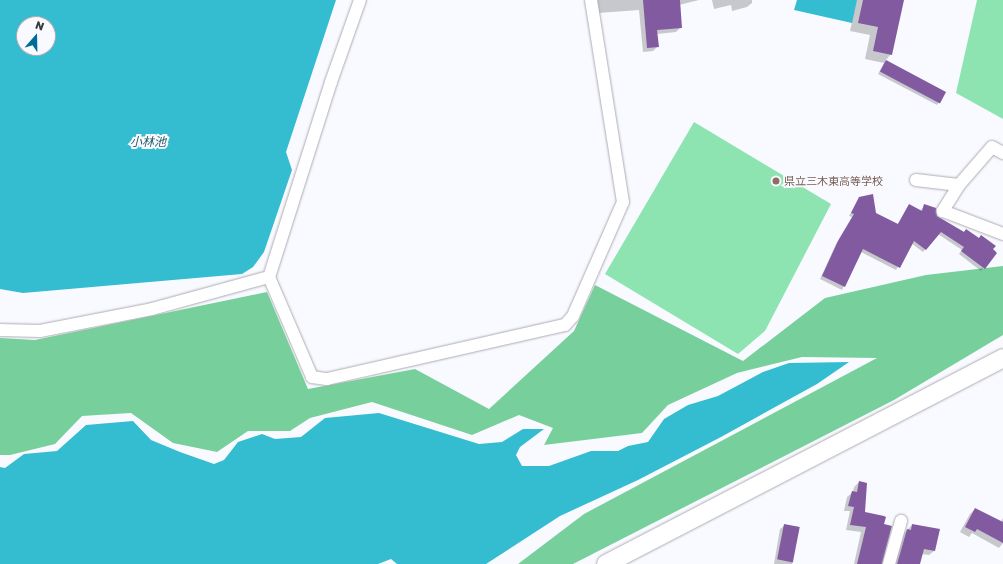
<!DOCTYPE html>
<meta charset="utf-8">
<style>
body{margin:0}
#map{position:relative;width:1003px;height:564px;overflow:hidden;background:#f9faff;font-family:"Golos Text","Noto Sans JP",sans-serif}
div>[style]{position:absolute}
.green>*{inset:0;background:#8de4b0}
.forest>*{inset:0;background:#77d09c}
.water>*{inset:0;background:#34bcd0}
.shadow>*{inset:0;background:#0003}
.building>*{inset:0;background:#815aa0;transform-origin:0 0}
.roads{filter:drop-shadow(0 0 1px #abacb1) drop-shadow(0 0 1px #abacb1)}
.street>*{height:12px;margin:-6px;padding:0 6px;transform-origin:6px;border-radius:6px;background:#fff}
.secondary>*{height:18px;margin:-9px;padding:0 9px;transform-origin:9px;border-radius:9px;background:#fff}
.dots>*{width:11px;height:11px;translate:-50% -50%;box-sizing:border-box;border:2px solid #f9faff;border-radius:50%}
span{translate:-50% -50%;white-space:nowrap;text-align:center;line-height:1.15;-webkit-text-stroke:4px #f9faff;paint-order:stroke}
.education-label{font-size:11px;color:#785e54}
.left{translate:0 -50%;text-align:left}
.water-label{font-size:12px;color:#275c65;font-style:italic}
.north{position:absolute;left:16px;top:16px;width:40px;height:40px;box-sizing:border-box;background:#f9faff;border:1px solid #acadb1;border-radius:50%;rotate:20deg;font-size:11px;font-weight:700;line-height:16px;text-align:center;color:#393a3c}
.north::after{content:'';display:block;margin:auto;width:14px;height:18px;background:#006c99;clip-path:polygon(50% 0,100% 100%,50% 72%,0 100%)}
</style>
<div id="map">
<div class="green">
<div style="clip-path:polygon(977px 0,1003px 0,1003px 119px,956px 93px)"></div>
<div style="clip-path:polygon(694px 122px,831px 204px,765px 331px,738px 354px,605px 274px)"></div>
</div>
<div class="forest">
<div style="clip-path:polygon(1003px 266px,1003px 335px,894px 400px,573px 564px,518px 564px,584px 514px,877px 358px,802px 357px,737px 373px,668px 405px,642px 433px,544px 445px,553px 428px,519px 415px,472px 435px,372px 402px,310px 418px,290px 431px,248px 431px,217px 452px,173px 443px,131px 413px,82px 416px,55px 444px,10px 455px,0 455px,0 338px,35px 340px,267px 292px,308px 389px,415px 369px,489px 409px,574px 331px,595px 285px,743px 361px,825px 298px,926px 275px)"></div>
</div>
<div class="water">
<div style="clip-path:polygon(evenodd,0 0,336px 0,286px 152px,292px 170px,264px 252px,253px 267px,242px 274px,23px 293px,0 289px,0 0,24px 24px,48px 24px,48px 48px,24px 48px,24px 24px)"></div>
<div style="clip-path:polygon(797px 0,857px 0,852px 23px,794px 10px)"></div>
<div style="clip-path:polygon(849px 362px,817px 384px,721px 437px,638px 480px,560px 516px,486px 564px,397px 564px,391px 559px,378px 564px,0 564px,0 467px,5px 468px,24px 454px,57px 451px,86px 425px,133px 421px,151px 440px,180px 452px,214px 464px,224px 460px,238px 442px,262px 434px,275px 439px,301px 437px,325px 418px,379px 413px,479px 444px,502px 442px,523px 429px,544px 429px,520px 447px,516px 455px,522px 466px,549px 466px,591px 451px,618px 451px,628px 446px,648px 442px,664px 419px,688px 405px,718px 396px,763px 372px,789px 363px)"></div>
</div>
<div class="shadow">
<div style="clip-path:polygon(597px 0,699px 0,679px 5px,681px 27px,676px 32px,657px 34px,658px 46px,653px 51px,643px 52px,639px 10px,598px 13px)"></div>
<div style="clip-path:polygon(712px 0,752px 0,752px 3px,747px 7px,732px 11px,731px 5px,714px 9px)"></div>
<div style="clip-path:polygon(857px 0,903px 0,891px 54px,885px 61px,945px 92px,937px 105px,878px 74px,884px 63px,865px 59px,870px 35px,850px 31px)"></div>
<div style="clip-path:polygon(859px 198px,875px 214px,897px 225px,909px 205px,920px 211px,925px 205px,936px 216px,964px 232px,966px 230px,996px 253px,981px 271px,959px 254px,962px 250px,938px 234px,923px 252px,911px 243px,896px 270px,861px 252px,842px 290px,820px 279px,836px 244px,852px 217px,849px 216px)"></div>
<div style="clip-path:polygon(859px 482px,863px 512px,881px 564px,854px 564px,861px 532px,846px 530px,850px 511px,844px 511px,847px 497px,853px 492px,854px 487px)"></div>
<div style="clip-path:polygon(975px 509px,1001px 522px,1003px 518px,1003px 543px,999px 548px,972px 533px,969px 537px,960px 532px,970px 514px)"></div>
<div style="clip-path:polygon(785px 525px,799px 527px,792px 564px,774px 564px,780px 529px)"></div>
<div style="clip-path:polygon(912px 525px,934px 551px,929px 555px,921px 554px,919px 564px,893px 564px,902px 535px)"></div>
</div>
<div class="building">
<div style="clip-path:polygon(643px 0,680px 0,682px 28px,657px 30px,659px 47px,647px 48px)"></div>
<div style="clip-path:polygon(863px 0,904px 0,892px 55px,873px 51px,878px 27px,858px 23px)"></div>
<div style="left:886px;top:60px;width:68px;height:13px;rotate:28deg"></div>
<div style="clip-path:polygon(873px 194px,876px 213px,898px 224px,909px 204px,922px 211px,924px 204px,936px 208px,937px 216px,964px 232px,966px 229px,979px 238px,981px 235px,996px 246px,993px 249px,997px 253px,985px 269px,961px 251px,964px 247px,941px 232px,926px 250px,914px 241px,900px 268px,863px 249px,845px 287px,822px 276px,838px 241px,854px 214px,851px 213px,859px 197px)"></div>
<div style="clip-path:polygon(859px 481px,867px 483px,865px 512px,884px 516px,886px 517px,884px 524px,892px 526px,882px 564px,857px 564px,866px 527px,850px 525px,854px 507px,848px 506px,852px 491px,857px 492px)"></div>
<div style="clip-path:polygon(975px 508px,1003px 522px,1003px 543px,977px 529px,975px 532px,965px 527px)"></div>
<div style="left:784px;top:524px;width:16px;height:36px;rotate:11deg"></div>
<div style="clip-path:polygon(912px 524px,940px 529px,935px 551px,924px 549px,920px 564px,897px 564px,907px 529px,911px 530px)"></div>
</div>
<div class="roads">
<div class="street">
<div style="left:360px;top:0;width:87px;rotate:109.5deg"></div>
<div style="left:331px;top:82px;width:205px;rotate:107.6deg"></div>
<div style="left:269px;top:277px;width:109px;rotate:66.7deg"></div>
<div style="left:312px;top:377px;width:15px;rotate:8deg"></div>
<div style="left:327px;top:379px;width:244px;rotate:-12.8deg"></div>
<div style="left:565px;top:325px;width:12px;rotate:-48deg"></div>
<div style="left:573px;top:316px;width:124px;rotate:-66.3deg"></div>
<div style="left:623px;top:202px;width:205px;rotate:-99deg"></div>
<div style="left:916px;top:180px;width:43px;rotate:6.6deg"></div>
<div style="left:959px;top:185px;width:50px;rotate:-49deg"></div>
<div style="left:992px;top:147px;width:13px;rotate:29deg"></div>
<div style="left:959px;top:185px;width:31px;rotate:122deg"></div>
<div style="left:943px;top:211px;width:64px;rotate:21deg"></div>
<div style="left:0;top:330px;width:40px;rotate:1.4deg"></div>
<div style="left:40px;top:331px;width:114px;rotate:-11.1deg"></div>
<div style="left:152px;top:309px;width:121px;rotate:-15.3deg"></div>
<div style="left:889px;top:564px;width:45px;rotate:-74.4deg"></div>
</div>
<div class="secondary">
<div style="left:606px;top:564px;width:447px;rotate:-27.4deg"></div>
</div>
</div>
<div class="dots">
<div style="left:776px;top:181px;background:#8d6e63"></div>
</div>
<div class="education-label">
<span class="left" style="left:784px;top:181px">県立三木東高等学校</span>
</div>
<div class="water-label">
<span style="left:148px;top:142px">小林池</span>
</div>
<div class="north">N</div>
</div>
